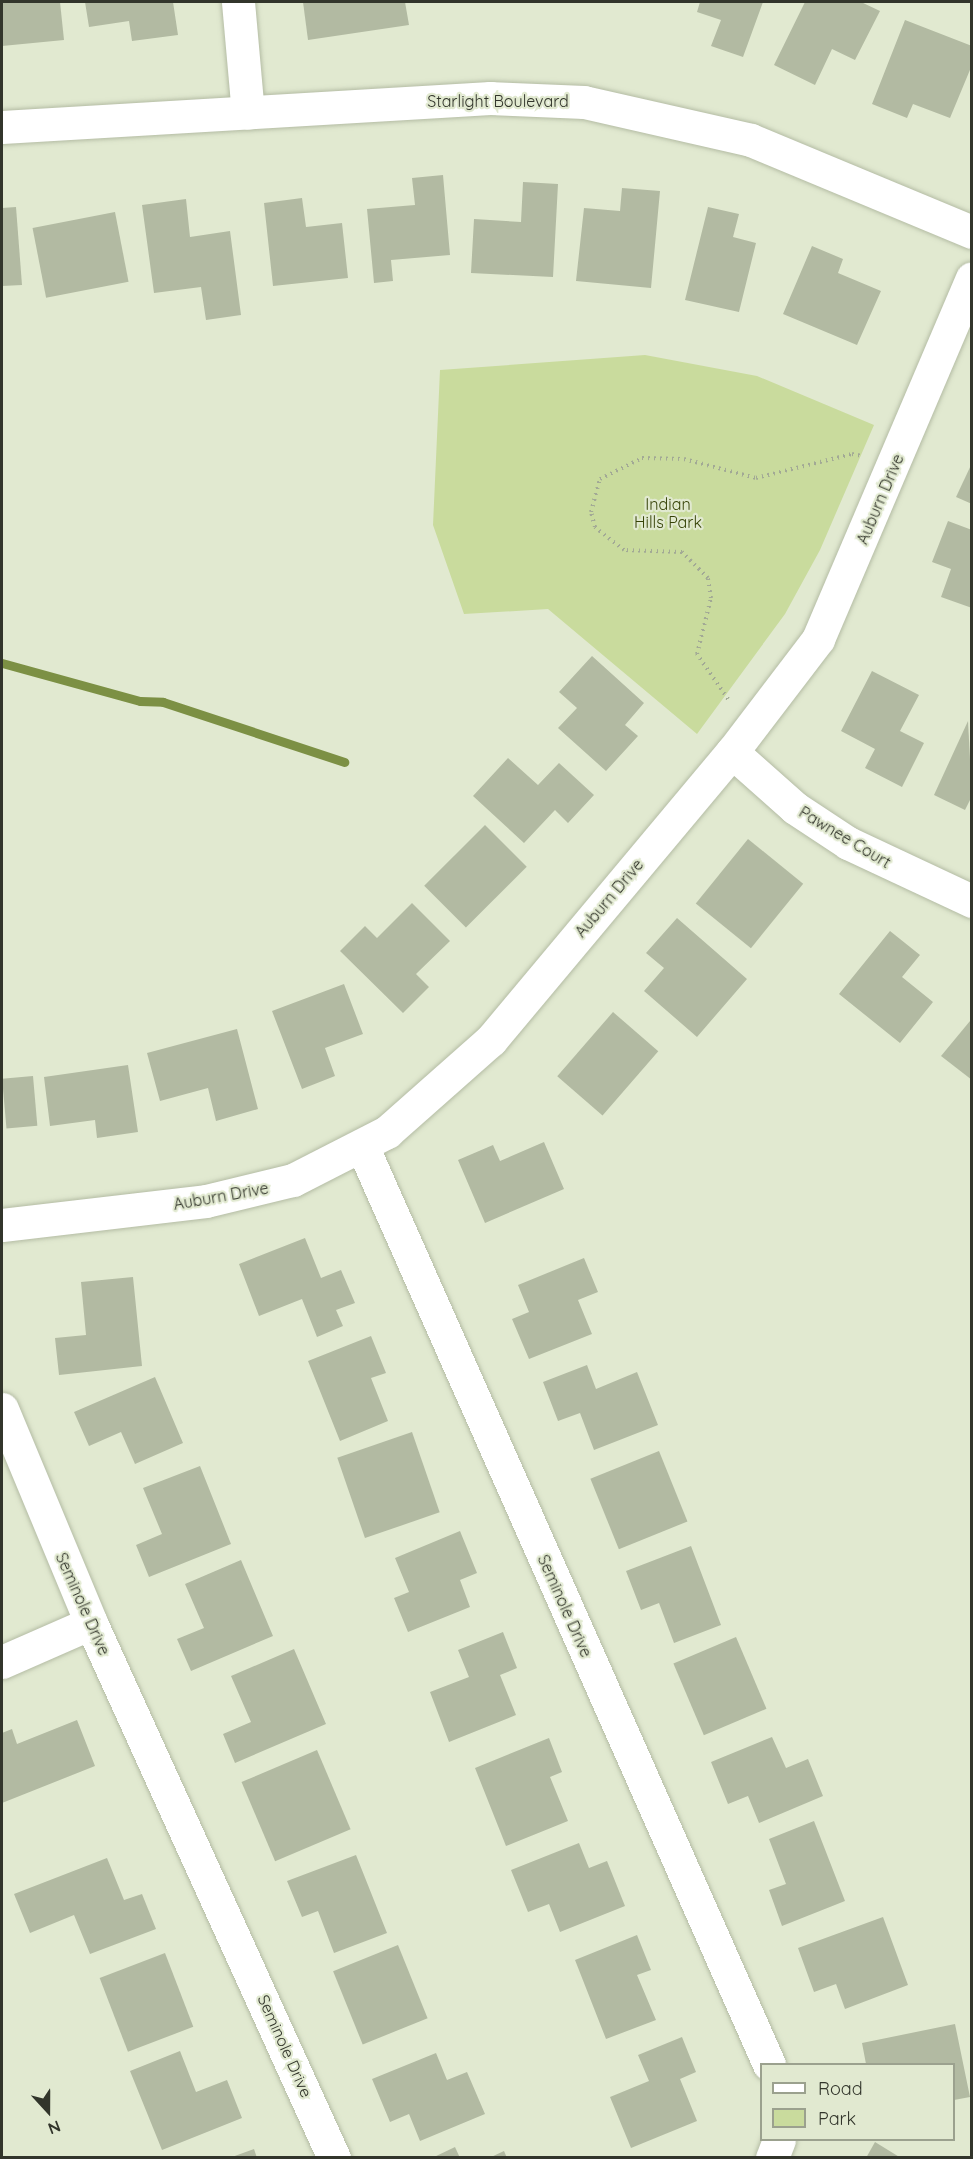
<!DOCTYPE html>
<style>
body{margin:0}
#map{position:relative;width:973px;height:2159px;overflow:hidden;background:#e1e9d0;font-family:Quicksand,sans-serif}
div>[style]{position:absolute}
.green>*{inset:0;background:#c9db9d}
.stream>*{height:9px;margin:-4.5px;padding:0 4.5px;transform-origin:4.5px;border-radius:4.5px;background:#7c9044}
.building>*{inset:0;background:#b2baa2;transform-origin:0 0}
.path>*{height:4px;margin-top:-2px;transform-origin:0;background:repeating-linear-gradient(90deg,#a2a995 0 1.5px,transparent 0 6px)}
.roads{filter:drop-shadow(0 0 2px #b4bca4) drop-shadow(0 0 2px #b4bca4)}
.minor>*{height:33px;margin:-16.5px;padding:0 16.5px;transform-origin:16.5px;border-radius:16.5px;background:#fff}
span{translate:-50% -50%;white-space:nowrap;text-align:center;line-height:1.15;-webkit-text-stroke:4.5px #e1e9d0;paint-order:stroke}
.street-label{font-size:16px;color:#32352b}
.park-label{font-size:16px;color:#364307}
.frame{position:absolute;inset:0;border:3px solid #32352b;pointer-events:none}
.legend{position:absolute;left:760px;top:2063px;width:195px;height:78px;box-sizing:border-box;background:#e1e9d0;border:2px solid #9ba18e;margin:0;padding:8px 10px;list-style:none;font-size:18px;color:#32352b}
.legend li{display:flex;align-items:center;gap:12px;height:30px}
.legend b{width:30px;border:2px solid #9ba18e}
.north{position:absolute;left:18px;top:2081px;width:60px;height:60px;-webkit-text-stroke:4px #e1e9d0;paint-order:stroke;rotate:159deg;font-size:16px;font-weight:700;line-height:24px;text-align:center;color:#32352b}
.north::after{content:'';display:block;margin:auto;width:21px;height:27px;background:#32352b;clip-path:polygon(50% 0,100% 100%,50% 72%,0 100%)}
</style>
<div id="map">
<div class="green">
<div style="clip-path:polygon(645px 355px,757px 376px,874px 425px,820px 550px,785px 614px,697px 734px,548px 609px,464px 614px,433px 525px,440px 370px)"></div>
</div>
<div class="stream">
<div style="left:2px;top:663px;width:143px;rotate:15.4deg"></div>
<div style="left:140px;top:701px;width:23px;rotate:2deg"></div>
<div style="left:163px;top:702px;width:191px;rotate:18.3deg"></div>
</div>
<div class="building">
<div style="clip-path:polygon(60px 2px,64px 40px,2px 46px,2px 3px)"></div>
<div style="clip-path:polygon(85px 2px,173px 2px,178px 35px,132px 41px,129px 21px,89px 27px)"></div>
<div style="clip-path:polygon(303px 2px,405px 2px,409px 25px,308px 40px)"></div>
<div style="clip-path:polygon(700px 2px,763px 2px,743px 57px,711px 46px,721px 20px,697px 12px)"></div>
<div style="clip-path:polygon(805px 2px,861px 2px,880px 11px,855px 60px,832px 49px,815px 85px,774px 65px)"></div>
<div style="clip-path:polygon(905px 20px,972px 46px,972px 65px,950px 118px,913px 104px,907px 118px,872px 104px)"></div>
<div style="clip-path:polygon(443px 175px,450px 255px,391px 260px,393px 281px,374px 283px,367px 209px,415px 205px,412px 178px)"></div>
<div style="clip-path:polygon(523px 182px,558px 184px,553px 277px,471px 273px,474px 219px,521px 222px)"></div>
<div style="clip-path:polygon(622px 188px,660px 191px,651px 288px,576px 281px,584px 208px,620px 211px)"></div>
<div style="clip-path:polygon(302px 198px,306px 227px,342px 223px,348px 278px,273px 286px,264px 203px)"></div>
<div style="clip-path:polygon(186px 199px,190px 237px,230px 231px,241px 315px,206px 320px,201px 287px,154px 293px,142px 205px)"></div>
<div style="clip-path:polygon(16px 207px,22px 285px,2px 286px,2px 208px)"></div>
<div style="clip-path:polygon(708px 207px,739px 214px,733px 237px,756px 243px,739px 312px,685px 300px)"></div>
<div style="left:115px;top:212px;width:71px;height:84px;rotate:79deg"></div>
<div style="clip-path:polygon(812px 246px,843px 259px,838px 273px,881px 291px,857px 345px,783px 314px)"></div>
<div style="clip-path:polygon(972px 463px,972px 504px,956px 497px)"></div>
<div style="clip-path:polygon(948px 521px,972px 530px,972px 608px,941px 597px,951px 569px,932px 562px)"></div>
<div style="clip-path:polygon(592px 656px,644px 703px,625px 725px,638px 736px,606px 771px,558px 728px,577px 708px,559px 692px)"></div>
<div style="clip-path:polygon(872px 671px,919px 695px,900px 731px,924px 743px,902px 787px,865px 768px,875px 749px,841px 731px)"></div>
<div style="clip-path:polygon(968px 721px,972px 796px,965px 810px,934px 795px)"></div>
<div style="clip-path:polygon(508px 758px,538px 785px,559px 763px,594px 795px,568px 823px,555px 810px,524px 843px,473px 796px)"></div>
<div style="left:485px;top:825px;width:59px;height:86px;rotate:45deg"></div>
<div style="left:748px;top:839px;width:71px;height:83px;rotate:39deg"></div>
<div style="clip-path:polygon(412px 903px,450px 941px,416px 974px,429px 987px,403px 1013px,340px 951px,365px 926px,377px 938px)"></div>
<div style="clip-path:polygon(677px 918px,747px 979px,697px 1037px,644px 991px,664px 968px,646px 953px)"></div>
<div style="clip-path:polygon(890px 931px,920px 955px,902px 977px,933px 1002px,900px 1043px,839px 994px)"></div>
<div style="clip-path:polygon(344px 984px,363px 1034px,325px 1048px,335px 1076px,302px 1089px,272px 1011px)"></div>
<div style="left:613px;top:1012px;width:60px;height:85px;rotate:41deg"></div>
<div style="clip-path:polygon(970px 1021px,972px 1022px,972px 1080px,941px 1056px)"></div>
<div style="clip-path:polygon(237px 1029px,258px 1109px,216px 1121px,208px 1088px,160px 1101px,147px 1053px)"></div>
<div style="clip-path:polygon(128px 1065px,138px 1132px,97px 1138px,95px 1120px,50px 1126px,44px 1077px)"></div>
<div style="left:33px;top:1076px;width:50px;height:31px;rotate:85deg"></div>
<div style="clip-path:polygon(544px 1142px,564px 1189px,485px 1223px,458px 1160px,493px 1145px,500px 1161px)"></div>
<div style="clip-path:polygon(305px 1238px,321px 1278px,341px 1270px,355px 1303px,336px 1310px,343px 1326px,317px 1337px,302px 1299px,259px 1316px,239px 1264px)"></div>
<div style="clip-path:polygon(584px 1258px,598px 1292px,578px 1300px,592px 1334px,529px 1359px,512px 1319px,529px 1312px,518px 1285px)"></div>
<div style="clip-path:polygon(133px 1277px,142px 1366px,59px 1375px,55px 1338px,86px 1335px,81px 1282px)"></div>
<div style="clip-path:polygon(371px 1336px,386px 1373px,371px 1378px,388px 1421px,340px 1441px,308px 1361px)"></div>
<div style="clip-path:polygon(587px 1365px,596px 1389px,637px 1372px,658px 1425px,594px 1450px,580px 1413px,558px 1421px,543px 1382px)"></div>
<div style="clip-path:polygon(155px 1377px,183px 1443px,135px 1464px,121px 1432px,89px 1446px,74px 1412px)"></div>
<div style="left:412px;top:1432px;width:85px;height:79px;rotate:71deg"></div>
<div style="left:659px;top:1451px;width:76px;height:74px;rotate:68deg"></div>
<div style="clip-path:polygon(200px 1466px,231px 1544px,149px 1577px,136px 1545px,162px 1534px,143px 1488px)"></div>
<div style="clip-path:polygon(460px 1531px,477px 1573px,460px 1580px,470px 1607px,408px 1632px,394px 1598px,409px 1592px,395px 1558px)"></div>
<div style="clip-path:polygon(691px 1546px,721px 1625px,674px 1643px,659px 1603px,641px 1610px,626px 1571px)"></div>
<div style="clip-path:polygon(241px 1560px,273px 1636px,191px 1671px,177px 1639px,204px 1628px,185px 1584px)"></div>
<div style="clip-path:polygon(503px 1632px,517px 1668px,500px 1675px,516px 1715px,449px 1742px,430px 1692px,469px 1677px,458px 1650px)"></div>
<div style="left:736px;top:1637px;width:78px;height:68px;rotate:67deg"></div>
<div style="clip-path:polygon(294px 1649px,326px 1724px,235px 1763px,223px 1734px,251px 1722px,231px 1676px)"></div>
<div style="clip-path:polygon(77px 1720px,95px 1766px,2px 1803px,2px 1733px,12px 1729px,17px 1744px)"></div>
<div style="clip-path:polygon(772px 1737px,786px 1768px,808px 1759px,823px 1796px,759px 1823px,748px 1796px,728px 1804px,711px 1762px)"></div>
<div style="clip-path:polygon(549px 1738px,562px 1772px,550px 1777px,568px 1821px,506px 1846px,475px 1768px)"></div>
<div style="left:317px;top:1750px;width:86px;height:82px;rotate:67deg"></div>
<div style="clip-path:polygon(814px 1821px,845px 1901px,782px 1926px,769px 1890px,786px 1884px,769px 1839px)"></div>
<div style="clip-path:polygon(579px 1843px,589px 1868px,607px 1861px,625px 1906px,560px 1932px,549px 1904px,528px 1912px,511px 1870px)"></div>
<div style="clip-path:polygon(356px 1855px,387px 1933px,334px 1953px,318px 1911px,302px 1917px,287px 1881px)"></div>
<div style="clip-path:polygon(107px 1858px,124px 1900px,142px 1894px,156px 1929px,90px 1954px,74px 1915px,30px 1933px,14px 1894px)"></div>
<div style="clip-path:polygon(883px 1917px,908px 1985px,845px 2009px,836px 1984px,814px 1992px,798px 1948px)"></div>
<div style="clip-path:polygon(637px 1935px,651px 1970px,637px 1975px,656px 2020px,606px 2039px,575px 1960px)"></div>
<div style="left:398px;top:1945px;width:79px;height:70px;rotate:68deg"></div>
<div style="left:165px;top:1953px;width:79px;height:70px;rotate:69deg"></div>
<div style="clip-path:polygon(955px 2024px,970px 2097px,954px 2100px,954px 2064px,866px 2064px,862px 2043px)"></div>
<div style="clip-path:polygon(682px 2037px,696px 2072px,680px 2079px,697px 2121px,631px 2148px,610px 2097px,649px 2081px,638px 2055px)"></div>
<div style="clip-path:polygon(180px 2051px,196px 2092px,227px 2080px,242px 2118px,162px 2150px,130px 2071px)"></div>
<div style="clip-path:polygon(436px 2053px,447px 2080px,467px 2072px,485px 2114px,420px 2141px,409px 2114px,390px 2122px,372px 2079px)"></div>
<div style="clip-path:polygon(875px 2142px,901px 2158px,866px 2158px)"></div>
<div style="clip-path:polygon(455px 2147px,460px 2158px,432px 2158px)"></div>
<div style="clip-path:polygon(254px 2149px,257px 2158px,232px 2158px,232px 2157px)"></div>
<div style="clip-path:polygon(504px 2151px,507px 2158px,489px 2158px)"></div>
</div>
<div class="path">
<div style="left:728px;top:699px;width:55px;rotate:-124.6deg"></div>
<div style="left:697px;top:654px;width:58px;rotate:-76deg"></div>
<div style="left:711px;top:598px;width:20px;rotate:-99deg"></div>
<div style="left:708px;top:578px;width:37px;rotate:-135deg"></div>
<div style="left:682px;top:552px;width:58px;rotate:-178deg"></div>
<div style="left:624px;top:550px;width:37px;rotate:-142deg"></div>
<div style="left:595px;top:527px;width:16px;rotate:-105deg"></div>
<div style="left:591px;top:512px;width:34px;rotate:-75deg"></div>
<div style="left:600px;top:479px;width:47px;rotate:-26.6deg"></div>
<div style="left:642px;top:458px;width:42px;rotate:1.4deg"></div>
<div style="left:684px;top:459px;width:74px;rotate:14.8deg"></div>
<div style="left:756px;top:478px;width:99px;rotate:-14deg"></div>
<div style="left:852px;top:454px;width:10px;rotate:11deg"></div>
</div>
<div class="roads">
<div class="minor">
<div style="left:238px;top:2px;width:111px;rotate:84.9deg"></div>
<div style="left:2px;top:127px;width:489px;rotate:-3.4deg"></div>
<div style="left:490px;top:98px;width:94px;rotate:2.4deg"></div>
<div style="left:584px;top:102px;width:171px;rotate:12.8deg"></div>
<div style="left:751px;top:140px;width:239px;rotate:22.6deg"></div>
<div style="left:732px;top:752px;width:84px;rotate:41.6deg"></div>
<div style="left:795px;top:808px;width:64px;rotate:33.4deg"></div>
<div style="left:848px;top:843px;width:137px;rotate:25.1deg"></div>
<div style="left:363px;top:1148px;width:1002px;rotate:66.1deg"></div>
<div style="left:2px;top:1225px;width:205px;rotate:-6.7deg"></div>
<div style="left:206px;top:1201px;width:89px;rotate:-13.6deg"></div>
<div style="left:293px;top:1180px;width:106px;rotate:-27.1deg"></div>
<div style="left:387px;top:1132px;width:139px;rotate:-41.5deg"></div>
<div style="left:491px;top:1040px;width:376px;rotate:-50.1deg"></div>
<div style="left:732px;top:752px;width:142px;rotate:-52.7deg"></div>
<div style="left:818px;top:639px;width:392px;rotate:-66.9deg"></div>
<div style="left:2px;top:1409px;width:232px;rotate:67.4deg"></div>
<div style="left:91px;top:1623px;width:588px;rotate:65.57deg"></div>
<div style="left:2px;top:1662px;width:97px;rotate:-23.7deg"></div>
<div style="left:772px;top:2158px;width:19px;rotate:-69deg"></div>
</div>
</div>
<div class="street-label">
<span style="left:498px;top:101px">Starlight Boulevard</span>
<span style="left:880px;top:499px;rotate:-67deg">Auburn Drive</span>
<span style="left:845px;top:837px;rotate:31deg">Pawnee Court</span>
<span style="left:609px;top:898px;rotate:-50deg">Auburn Drive</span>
<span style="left:221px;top:1196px;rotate:-10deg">Auburn Drive</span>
<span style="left:83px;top:1604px;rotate:66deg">Seminole Drive</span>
<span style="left:565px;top:1606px;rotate:66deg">Seminole Drive</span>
<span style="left:285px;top:2046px;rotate:66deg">Seminole Drive</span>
</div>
<div class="park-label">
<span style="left:668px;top:513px">Indian<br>Hills Park</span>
</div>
<div class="frame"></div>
<ul class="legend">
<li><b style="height:8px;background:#fff"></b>Road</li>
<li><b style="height:16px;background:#c9db9d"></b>Park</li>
</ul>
<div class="north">N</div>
</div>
